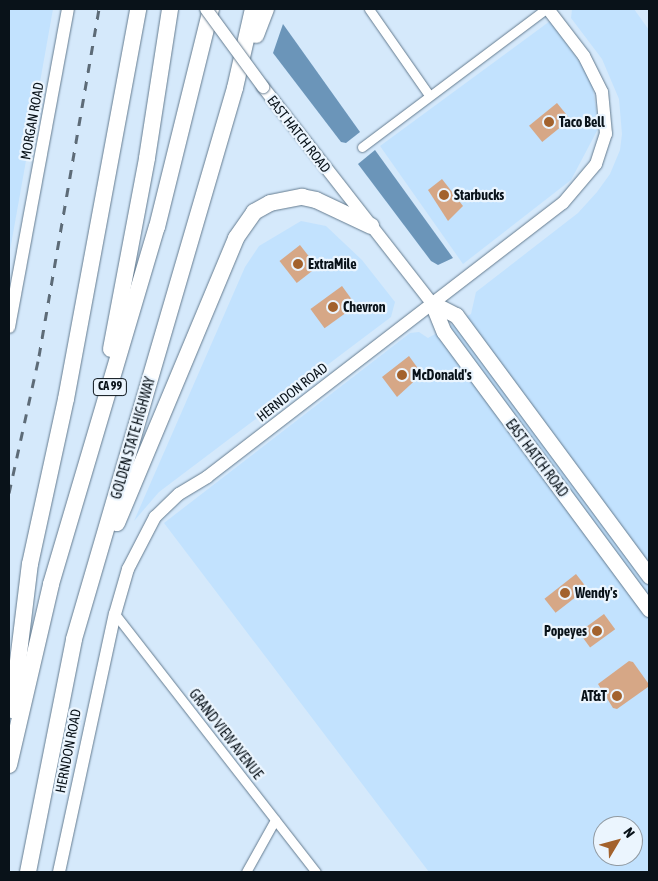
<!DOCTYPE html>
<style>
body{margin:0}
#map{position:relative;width:658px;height:881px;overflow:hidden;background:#d5e9fb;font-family:"Asap Condensed",sans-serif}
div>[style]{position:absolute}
.built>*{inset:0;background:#c2e2fe}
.water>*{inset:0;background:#6b95b9}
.building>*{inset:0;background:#d6a786;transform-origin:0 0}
.roads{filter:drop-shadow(0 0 1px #647b8f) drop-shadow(0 0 1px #647b8f)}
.street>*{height:9px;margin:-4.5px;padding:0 4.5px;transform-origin:4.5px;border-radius:4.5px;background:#fff}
.secondary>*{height:12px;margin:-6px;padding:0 6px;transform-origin:6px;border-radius:6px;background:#fff}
.primary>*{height:15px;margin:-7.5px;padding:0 7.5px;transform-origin:7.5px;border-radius:7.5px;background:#fff}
.highway>*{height:16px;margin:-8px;padding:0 8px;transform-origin:8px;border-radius:8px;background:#fff}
.rail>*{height:3px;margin-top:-1.5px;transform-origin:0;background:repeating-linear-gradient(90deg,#5d6b77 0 9px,transparent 0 18px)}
.bridges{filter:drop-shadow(0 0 1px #647b8f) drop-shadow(0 0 1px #647b8f)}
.secondary-bridge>*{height:12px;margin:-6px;padding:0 6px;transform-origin:6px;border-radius:6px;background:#fff}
.dots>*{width:14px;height:14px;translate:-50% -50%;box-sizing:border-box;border:2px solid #ebf5fe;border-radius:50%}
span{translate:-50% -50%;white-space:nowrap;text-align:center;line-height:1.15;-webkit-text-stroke:4.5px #ebf5fe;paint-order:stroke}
.shield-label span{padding:1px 4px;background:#ebf5fe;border:1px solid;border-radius:4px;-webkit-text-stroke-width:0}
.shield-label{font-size:12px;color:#091219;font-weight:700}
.street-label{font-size:14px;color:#091219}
.poi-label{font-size:14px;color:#091219;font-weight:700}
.left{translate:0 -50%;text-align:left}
.right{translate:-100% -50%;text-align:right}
.frame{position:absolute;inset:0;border:10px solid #091219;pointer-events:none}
.north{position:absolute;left:593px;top:816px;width:50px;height:50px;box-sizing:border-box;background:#ebf5fe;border:1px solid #919aa2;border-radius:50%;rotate:53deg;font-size:14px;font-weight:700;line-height:20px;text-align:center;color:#091219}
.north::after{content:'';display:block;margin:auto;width:18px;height:22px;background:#a3622d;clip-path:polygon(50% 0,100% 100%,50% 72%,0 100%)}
</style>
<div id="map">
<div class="built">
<div style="clip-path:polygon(9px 9px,53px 9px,9px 256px)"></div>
<div style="clip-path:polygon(evenodd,572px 9px,634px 9px,649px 30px,649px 872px,429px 872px,164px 523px,410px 333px,419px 332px,428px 338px,471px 314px,476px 292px,578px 213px,597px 192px,610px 174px,620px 150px,622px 134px,619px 99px,602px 59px,571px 18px,572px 9px,603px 826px,633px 826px,633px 856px,603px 856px,603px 826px)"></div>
<div style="clip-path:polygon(550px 21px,591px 78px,599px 127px,571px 180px,463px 264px,380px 146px)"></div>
<div style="clip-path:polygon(301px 221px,326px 226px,362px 260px,395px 302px,391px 317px,159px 492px,134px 521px,245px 267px,259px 246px)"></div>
</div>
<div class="water">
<div style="clip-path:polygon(283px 24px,360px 132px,346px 143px,341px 142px,273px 53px)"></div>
<div style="clip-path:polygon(375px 150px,453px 258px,438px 265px,431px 261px,358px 164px)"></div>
</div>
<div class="building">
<div style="left:557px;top:103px;width:21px;height:36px;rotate:51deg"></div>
<div style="clip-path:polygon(442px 179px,463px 206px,448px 221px,428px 190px)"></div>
<div style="left:300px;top:245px;width:28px;height:26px;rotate:52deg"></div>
<div style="left:342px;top:286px;width:24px;height:39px;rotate:54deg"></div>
<div style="clip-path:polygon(409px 356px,422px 374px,397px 397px,382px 377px)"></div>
<div style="left:576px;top:574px;width:18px;height:40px;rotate:52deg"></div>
<div style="left:604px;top:614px;width:19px;height:31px;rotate:54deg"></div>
<div style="clip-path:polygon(629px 661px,633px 662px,648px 683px,648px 687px,617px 709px,613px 708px,598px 684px)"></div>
</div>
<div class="roads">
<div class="street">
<div style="left:369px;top:9px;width:105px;rotate:55.1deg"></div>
<div style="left:362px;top:147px;width:230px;rotate:-36.9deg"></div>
<div style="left:115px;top:614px;width:327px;rotate:52.1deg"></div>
<div style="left:246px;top:872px;width:60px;rotate:-60.9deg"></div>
</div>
<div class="secondary">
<div style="left:263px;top:87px;width:274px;rotate:52deg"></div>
<div style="left:9px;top:327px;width:323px;rotate:-79.5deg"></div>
<div style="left:59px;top:872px;width:264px;rotate:-77.8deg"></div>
<div style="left:115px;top:614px;width:47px;rotate:-73.9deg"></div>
<div style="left:128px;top:569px;width:59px;rotate:-62.6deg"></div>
<div style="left:155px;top:517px;width:33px;rotate:-44deg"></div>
<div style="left:179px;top:494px;width:33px;rotate:-31deg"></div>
<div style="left:207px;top:477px;width:449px;rotate:-37.6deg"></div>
<div style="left:563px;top:203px;width:51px;rotate:-49.8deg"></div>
<div style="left:596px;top:164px;width:32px;rotate:-72deg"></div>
<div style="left:606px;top:134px;width:42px;rotate:-95.4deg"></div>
<div style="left:602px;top:92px;width:40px;rotate:-116.6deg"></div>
<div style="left:584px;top:56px;width:59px;rotate:-127.5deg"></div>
</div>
<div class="primary">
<div style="left:432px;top:303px;width:31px;rotate:68deg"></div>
<div style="left:444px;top:332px;width:345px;rotate:53.5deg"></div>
<div style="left:432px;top:303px;width:27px;rotate:27deg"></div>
<div style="left:456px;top:315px;width:325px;rotate:53.5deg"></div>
</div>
<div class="highway">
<div style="left:256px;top:35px;width:28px;rotate:-69deg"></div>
<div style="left:111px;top:349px;width:194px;rotate:-79.3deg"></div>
<div style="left:147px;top:158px;width:151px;rotate:-81.2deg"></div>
<div style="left:117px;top:523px;width:309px;rotate:-67.3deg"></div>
<div style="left:236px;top:238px;width:32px;rotate:-55deg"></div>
<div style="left:254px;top:212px;width:18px;rotate:-29deg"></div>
<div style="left:270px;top:203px;width:33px;rotate:-11deg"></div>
<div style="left:302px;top:197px;width:14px;rotate:12deg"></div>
<div style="left:316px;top:200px;width:61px;rotate:25.3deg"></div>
<div style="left:12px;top:710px;width:147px;rotate:-83deg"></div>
<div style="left:30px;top:564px;width:169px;rotate:-77.7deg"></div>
<div style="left:66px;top:399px;width:397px;rotate:-79.5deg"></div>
<div style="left:9px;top:765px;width:186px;rotate:-76.9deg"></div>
<div style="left:51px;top:584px;width:372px;rotate:-73.5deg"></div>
<div style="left:157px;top:227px;width:225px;rotate:-76.1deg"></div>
<div style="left:28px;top:872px;width:237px;rotate:-78.8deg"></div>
<div style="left:74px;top:639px;width:574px;rotate:-73.71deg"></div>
<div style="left:235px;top:88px;width:81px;rotate:-77.2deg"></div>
</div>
</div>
<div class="rail">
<div style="left:9px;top:493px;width:140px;rotate:-77.6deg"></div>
<div style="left:39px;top:356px;width:352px;rotate:-80.2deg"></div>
</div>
<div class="bridges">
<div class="secondary-bridge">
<div style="left:206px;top:9px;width:97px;rotate:53.8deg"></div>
</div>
</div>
<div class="dots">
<div style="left:549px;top:122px;background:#a3622d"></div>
<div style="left:444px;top:195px;background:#a3622d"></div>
<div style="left:298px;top:264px;background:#a3622d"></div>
<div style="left:333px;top:307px;background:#a3622d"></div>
<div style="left:402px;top:375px;background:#a3622d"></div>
<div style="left:565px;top:593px;background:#a3622d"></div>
<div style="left:597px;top:631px;background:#a3622d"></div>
<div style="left:617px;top:696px;background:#a3622d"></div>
</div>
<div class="shield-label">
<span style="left:110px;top:387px">CA 99</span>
</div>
<div class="street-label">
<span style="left:32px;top:121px;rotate:-80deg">MORGAN ROAD</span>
<span style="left:299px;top:134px;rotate:52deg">EAST HATCH ROAD</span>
<span style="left:292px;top:392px;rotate:-38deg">HERNDON ROAD</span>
<span style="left:133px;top:438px;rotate:-74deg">GOLDEN STATE HIGHWAY</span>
<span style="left:537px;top:458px;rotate:53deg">EAST HATCH ROAD</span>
<span style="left:226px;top:734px;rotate:52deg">GRAND VIEW AVENUE</span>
<span style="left:68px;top:751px;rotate:-79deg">HERNDON ROAD</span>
</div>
<div class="poi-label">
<span class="left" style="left:559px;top:122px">Taco Bell</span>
<span class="left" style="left:454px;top:195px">Starbucks</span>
<span class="left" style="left:308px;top:264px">ExtraMile</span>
<span class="left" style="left:343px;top:307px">Chevron</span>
<span class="left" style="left:412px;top:375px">McDonald's</span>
<span class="left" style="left:575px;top:593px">Wendy's</span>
<span class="right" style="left:587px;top:631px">Popeyes</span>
<span class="right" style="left:607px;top:696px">AT&amp;T</span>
</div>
<div class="frame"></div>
<div class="north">N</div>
</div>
